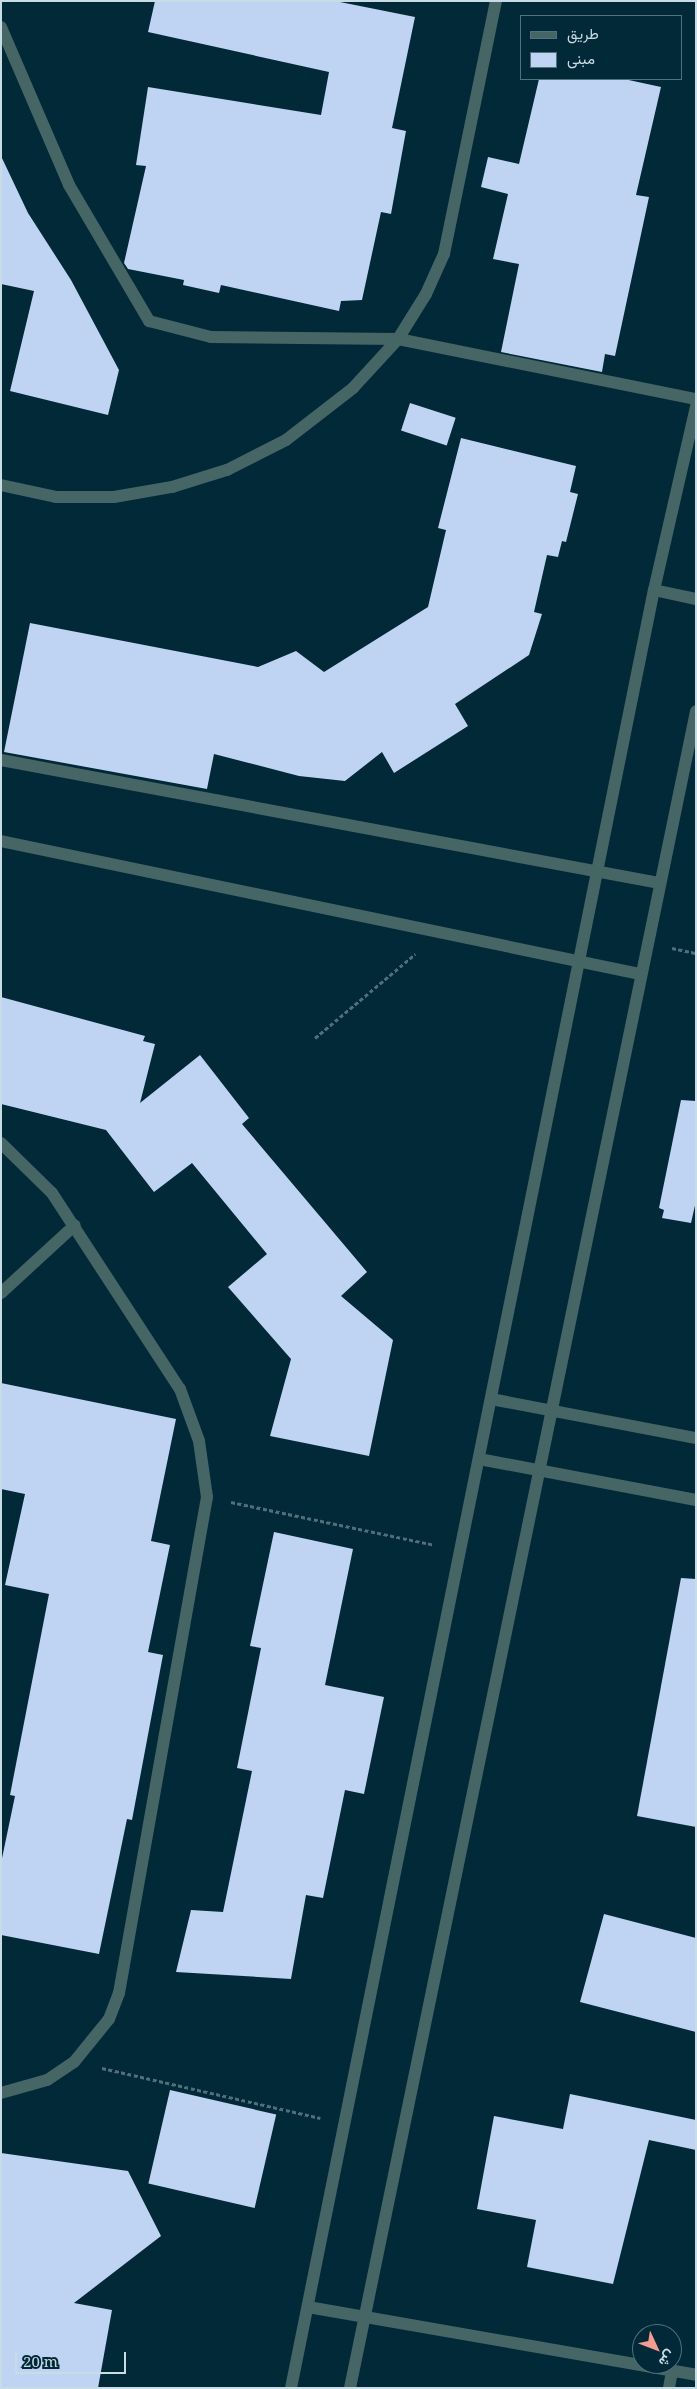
<!DOCTYPE html>
<meta charset="utf-8">
<style>
body{margin:0}
#map{position:relative;width:697px;height:2389px;overflow:hidden;background:#022937;font-family:"Noto Serif",Vazirmatn,serif}
div>[style]{position:absolute}
.building>*{inset:0;background:#bfd3f3;transform-origin:0 0}
.path>*{height:3px;margin-top:-1.5px;transform-origin:0;background:repeating-linear-gradient(90deg,#506f7b 0 4px,transparent 0 6.5px)}
.lane>*{height:12px;margin:-6px;padding:0 6px;transform-origin:6px;border-radius:6px;background:#466565}
.street>*{height:12px;margin:-6px;padding:0 6px;transform-origin:6px;border-radius:6px;background:#466565}
span{translate:-50% -50%;white-space:nowrap;text-align:center;line-height:1.15;-webkit-text-stroke:5px #022937;paint-order:stroke}
.frame{position:absolute;inset:0;border:2px solid #c8dce5;pointer-events:none}
.legend{position:absolute;left:520px;top:15px;width:162px;height:65px;box-sizing:border-box;background:#022937;border:1px solid #51717d;margin:0;padding:6px 9px;list-style:none;font-size:15px;color:#c8dce5}
.legend li{display:flex;align-items:center;gap:10px;height:25px}
.legend b{width:25px;border:1px solid #51717d}
.north{position:absolute;left:632px;top:2324px;width:50px;height:50px;box-sizing:border-box;background:#022937;border:1px solid #51717d;border-radius:50%;rotate:133deg;font-size:14px;font-weight:700;line-height:20px;text-align:center;color:#c8dce5}
.north::after{content:'';display:block;margin:auto;width:18px;height:22px;background:#f59c92;clip-path:polygon(50% 0,100% 100%,50% 72%,0 100%)}
.scale{position:absolute;left:15px;top:2352px;width:111px;height:22px;box-sizing:border-box;border:2px solid #c8dce5;border-top:0;padding-left:6px;font-size:15px;line-height:18px;white-space:nowrap;color:#c8dce5;-webkit-text-stroke:4px #022937;paint-order:stroke}
</style>
<div id="map">
<div class="building">
<div style="clip-path:polygon(155px 1px,335px 1px,415px 17px,392px 128px,406px 131px,391px 214px,381px 212px,362px 300px,341px 301px,339px 311px,221px 285px,219px 293px,183px 285px,184px 280px,128px 269px,124px 263px,146px 166px,136px 165px,148px 87px,321px 115px,329px 72px,148px 32px)"></div>
<div style="clip-path:polygon(539px 79px,624px 79px,661px 87px,636px 195px,649px 197px,615px 356px,605px 354px,602px 372px,501px 352px,519px 264px,493px 259px,508px 194px,481px 187px,488px 157px,519px 164px)"></div>
<div style="clip-path:polygon(1px 156px,28px 213px,71px 280px,119px 370px,108px 415px,10px 391px,34px 291px,1px 284px)"></div>
<div style="left:410px;top:403px;width:48px;height:29px;rotate:18deg"></div>
<div style="clip-path:polygon(461px 438px,576px 466px,570px 492px,578px 494px,566px 542px,562px 541px,558px 557px,547px 555px,534px 612px,542px 614px,529px 655px,455px 704px,468px 726px,394px 773px,382px 752px,345px 781px,299px 776px,214px 754px,207px 789px,4px 752px,30px 623px,258px 667px,296px 651px,324px 672px,428px 607px,446px 530px,438px 528px)"></div>
<div style="clip-path:polygon(1px 997px,145px 1036px,143px 1041px,155px 1044px,140px 1103px,200px 1055px,249px 1118px,242px 1124px,367px 1272px,341px 1296px,393px 1340px,369px 1456px,270px 1436px,291px 1359px,228px 1287px,267px 1254px,192px 1163px,154px 1192px,106px 1130px,1px 1104px)"></div>
<div style="clip-path:polygon(681px 1100px,696px 1101px,696px 1201px,691px 1223px,662px 1218px,664px 1210px,659px 1208px)"></div>
<div style="clip-path:polygon(1px 1383px,176px 1419px,151px 1541px,170px 1545px,148px 1652px,163px 1655px,132px 1820px,127px 1819px,99px 1954px,1px 1935px,1px 1863px,15px 1796px,10px 1795px,49px 1594px,5px 1585px,25px 1494px,1px 1489px)"></div>
<div style="clip-path:polygon(274px 1532px,353px 1549px,325px 1685px,384px 1697px,364px 1794px,345px 1790px,323px 1898px,306px 1895px,291px 1979px,176px 1972px,191px 1910px,223px 1912px,252px 1771px,237px 1768px,261px 1648px,250px 1646px)"></div>
<div style="clip-path:polygon(681px 1578px,696px 1579px,696px 1827px,637px 1816px)"></div>
<div style="clip-path:polygon(604px 1914px,696px 1938px,696px 2032px,580px 2002px)"></div>
<div style="left:170px;top:2090px;width:109px;height:96px;rotate:13deg"></div>
<div style="clip-path:polygon(570px 2094px,696px 2120px,696px 2150px,649px 2140px,613px 2284px,527px 2267px,536px 2220px,477px 2209px,494px 2116px,563px 2129px)"></div>
<div style="clip-path:polygon(1px 2153px,128px 2171px,161px 2236px,74px 2303px,112px 2310px,98px 2388px,1px 2388px)"></div>
</div>
<div class="path">
<div style="left:672px;top:948px;width:25px;rotate:12deg"></div>
<div style="left:315px;top:1038px;width:131px;rotate:-40deg"></div>
<div style="left:231px;top:1502px;width:208px;rotate:11.9deg"></div>
<div style="left:102px;top:2068px;width:224px;rotate:12.9deg"></div>
</div>
<div class="lane">
<div style="left:308px;top:2307px;width:394px;rotate:9.9deg"></div>
<div style="left:669px;top:2388px;width:17px;rotate:-80deg"></div>
</div>
<div class="street">
<div style="left:1px;top:27px;width:172px;rotate:66.7deg"></div>
<div style="left:69px;top:185px;width:158px;rotate:59.5deg"></div>
<div style="left:149px;top:321px;width:64px;rotate:14.5deg"></div>
<div style="left:211px;top:337px;width:187px;rotate:0.6deg"></div>
<div style="left:398px;top:339px;width:304px;rotate:11.4deg"></div>
<div style="left:1px;top:485px;width:56px;rotate:12.3deg"></div>
<div style="left:56px;top:497px;width:58px"></div>
<div style="left:114px;top:497px;width:59px;rotate:-9.8deg"></div>
<div style="left:172px;top:487px;width:58px;rotate:-17.2deg"></div>
<div style="left:227px;top:470px;width:66px;rotate:-27deg"></div>
<div style="left:286px;top:440px;width:85px;rotate:-37.8deg"></div>
<div style="left:353px;top:388px;width:67px;rotate:-47.4deg"></div>
<div style="left:398px;top:339px;width:53px;rotate:-58.1deg"></div>
<div style="left:426px;top:294px;width:44px;rotate:-65.8deg"></div>
<div style="left:444px;top:254px;width:258px;rotate:-78.4deg"></div>
<div style="left:654px;top:590px;width:43px;rotate:12.1deg"></div>
<div style="left:1px;top:760px;width:669px;rotate:10.59deg"></div>
<div style="left:1px;top:841px;width:653px;rotate:11.76deg"></div>
<div style="left:1px;top:1143px;width:71px;rotate:44.4deg"></div>
<div style="left:52px;top:1193px;width:234px;rotate:56.9deg"></div>
<div style="left:180px;top:1389px;width:55px;rotate:69.9deg"></div>
<div style="left:199px;top:1441px;width:57px;rotate:81.9deg"></div>
<div style="left:207px;top:1497px;width:504px;rotate:100.06deg"></div>
<div style="left:119px;top:1993px;width:28px;rotate:111deg"></div>
<div style="left:109px;top:2019px;width:55px;rotate:129.1deg"></div>
<div style="left:74px;top:2062px;width:32px;rotate:146deg"></div>
<div style="left:47px;top:2080px;width:48px;rotate:164.2deg"></div>
<div style="left:1px;top:1293px;width:100px;rotate:-42.6deg"></div>
<div style="left:491px;top:1399px;width:209px;rotate:10.8deg"></div>
<div style="left:479px;top:1459px;width:221px;rotate:10.7deg"></div>
<div style="left:291px;top:2388px;width:1834px;rotate:-78.59deg"></div>
<div style="left:654px;top:590px;width:189px;rotate:-77.1deg"></div>
<div style="left:350px;top:2388px;width:1712px;rotate:-78.34deg"></div>
</div>
<div class="frame"></div>
<ul class="legend">
<li><b style="height:6px;background:#466565"></b>طريق</li>
<li><b style="height:14px;background:#bfd3f3"></b>مبنى</li>
</ul>
<div class="north">ش</div>
<div class="scale">20 m</div>
</div>
